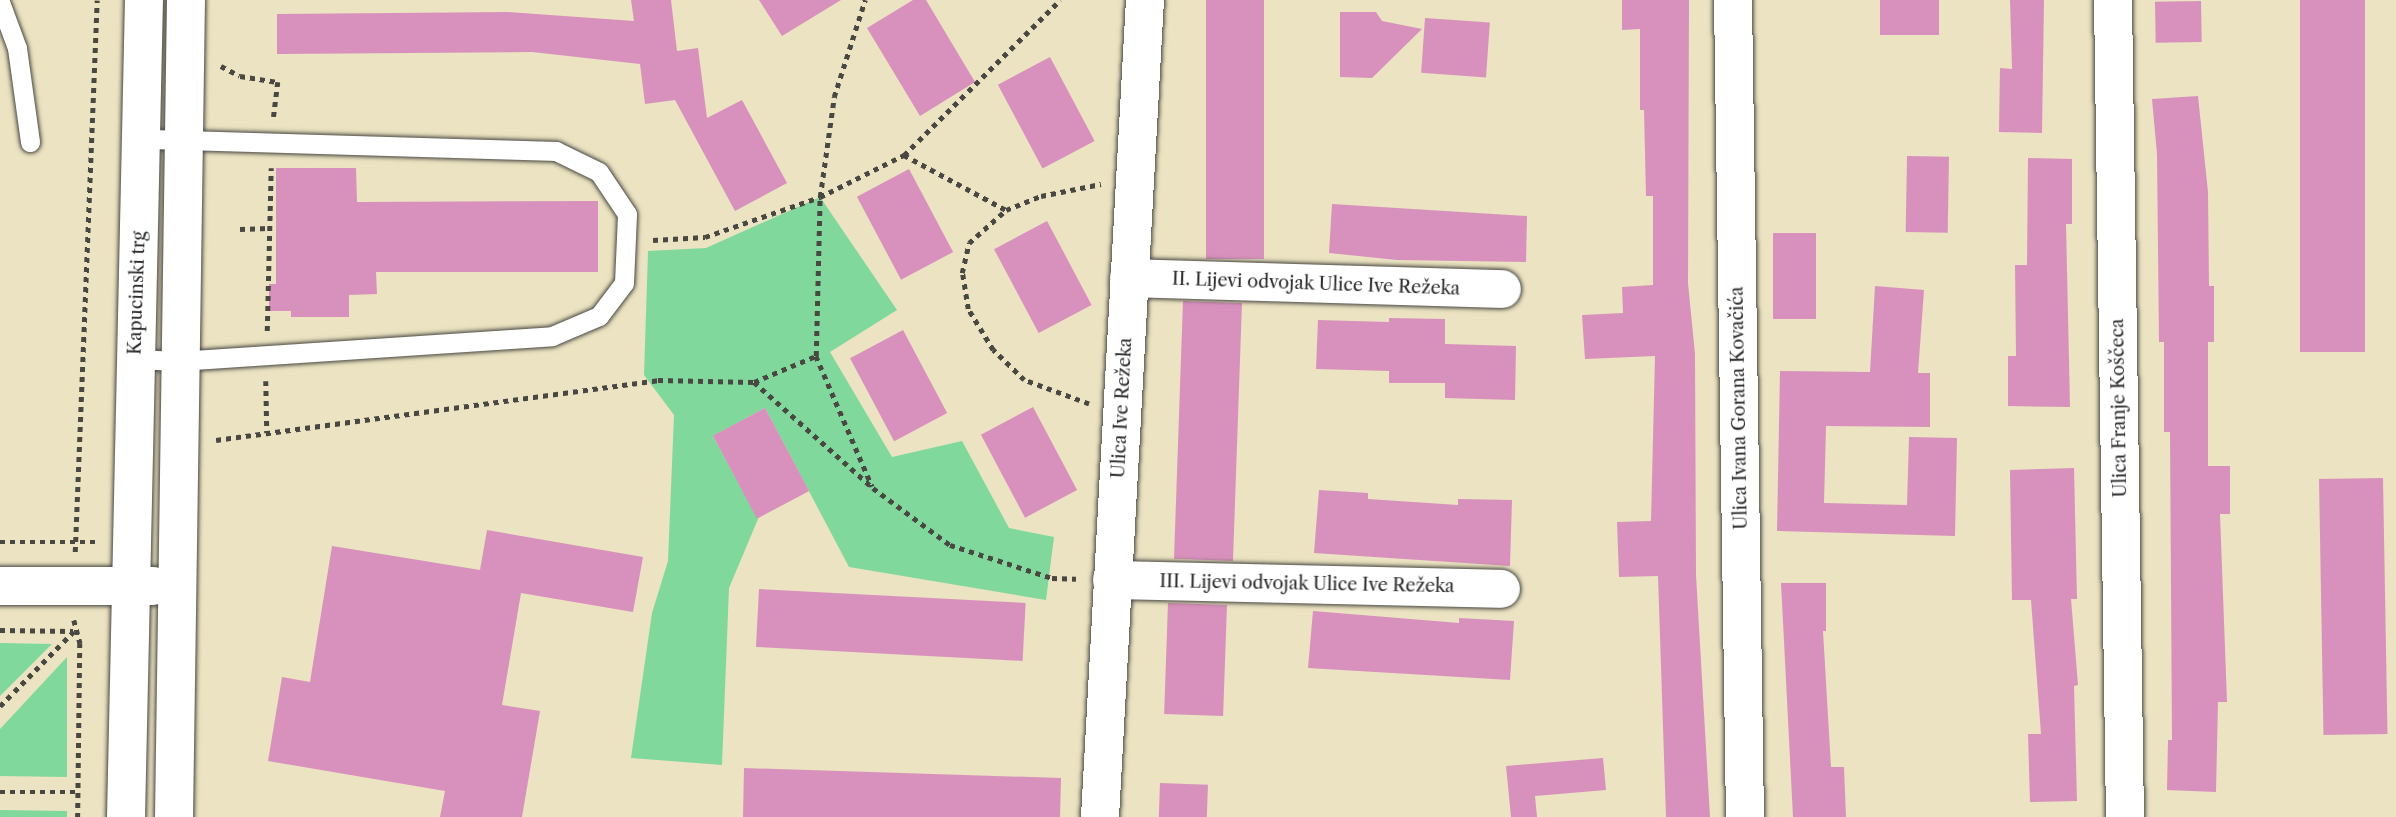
<!DOCTYPE html>
<meta charset="utf-8">
<style>
body{margin:0}
#map{position:relative;width:2396px;height:817px;overflow:hidden;background:#ebe3c1;font-family:"Libre Caslon Text",serif}
div>[style]{position:absolute}
.green>*{inset:0;background:#81d89d}
.building>*{inset:0;background:#d891bc;transform-origin:0 0}
.path>*{height:4.5px;margin-top:-2.25px;transform-origin:0;background:repeating-linear-gradient(90deg,#484742 0 5px,transparent 0 10px)}
.roads{filter:drop-shadow(0 0 2px #484742) drop-shadow(0 0 2px #484742)}
.lane>*{height:19px;margin:-9.5px;padding:0 9.5px;transform-origin:9.5px;border-radius:9.5px;background:#fff}
.street>*{height:38px;margin:-19px;padding:0 19px;transform-origin:19px;border-radius:19px;background:#fff}
.secondary>*{height:38px;margin:-19px;padding:0 19px;transform-origin:19px;border-radius:19px;background:#fff}
span{translate:-50% -50%;white-space:nowrap;text-align:center;line-height:1.15;-webkit-text-stroke:7px #fff;paint-order:stroke}
.street-label{font-size:18px;color:#2b2b2b}
</style>
<div id="map">
<div class="green">
<div style="clip-path:polygon(820px 197px,897px 310px,830px 352px,892px 457px,962px 441px,1009px 528px,1054px 537px,1046px 600px,849px 567px,765px 408px,713px 436px,758px 519px,729px 588px,722px 765px,631px 758px,652px 613px,668px 561px,674px 415px,644px 375px,648px 251px,706px 248px)"></div>
<div style="clip-path:polygon(0 643px,52px 644px,0 696px)"></div>
<div style="clip-path:polygon(67px 657px,67px 777px,0 776px,0 729px)"></div>
<div style="clip-path:polygon(0 810px,67px 811px,67px 817px,0 817px)"></div>
</div>
<div class="building">
<div style="clip-path:polygon(631px 0,671px 0,677px 51px,698px 48px,707px 118px,742px 100px,787px 183px,735px 211px,675px 100px,645px 104px,640px 64px,532px 52px,277px 54px,277px 14px,508px 12px,634px 21px)"></div>
<div style="clip-path:polygon(759px 0,841px 0,782px 36px)"></div>
<div style="clip-path:polygon(913px 0,926px 0,975px 82px,920px 116px,867px 28px)"></div>
<div style="left:1206px;top:0;width:58px;height:259px"></div>
<div style="clip-path:polygon(1622px 0,1689px 0,1688px 283px,1695px 354px,1696px 575px,1710px 817px,1666px 817px,1658px 576px,1619px 577px,1617px 522px,1651px 521px,1655px 356px,1585px 359px,1582px 315px,1623px 313px,1622px 287px,1653px 285px,1653px 196px,1646px 196px,1644px 110px,1640px 110px,1640px 29px,1622px 30px)"></div>
<div style="left:1880px;top:0;width:59px;height:35px"></div>
<div style="clip-path:polygon(2010px 0,2044px 0,2042px 133px,1999px 132px,2000px 68px,2012px 69px)"></div>
<div style="left:2300px;top:0;width:65px;height:352px"></div>
<div style="left:2201px;top:1px;width:41px;height:46px;rotate:89deg"></div>
<div style="clip-path:polygon(1340px 12px,1376px 12px,1382px 21px,1422px 29px,1372px 78px,1340px 77px)"></div>
<div style="left:1425px;top:18px;width:65px;height:55px;rotate:4deg"></div>
<div style="left:1050px;top:57px;width:95px;height:59px;rotate:62deg"></div>
<div style="clip-path:polygon(2198px 96px,2208px 192px,2209px 286px,2214px 286px,2214px 342px,2208px 342px,2208px 466px,2230px 466px,2230px 514px,2220px 514px,2227px 702px,2218px 702px,2216px 792px,2167px 790px,2168px 740px,2172px 740px,2170px 432px,2164px 432px,2164px 342px,2159px 342px,2157px 154px,2152px 99px)"></div>
<div style="left:1907px;top:156px;width:42px;height:76px;rotate:1deg"></div>
<div style="clip-path:polygon(2028px 158px,2072px 159px,2072px 224px,2066px 224px,2070px 407px,2008px 406px,2008px 356px,2016px 356px,2015px 265px,2027px 265px)"></div>
<div style="clip-path:polygon(276px 168px,356px 168px,357px 202px,598px 201px,598px 272px,376px 272px,377px 294px,349px 295px,349px 317px,291px 317px,291px 311px,269px 311px,269px 284px,276px 284px)"></div>
<div style="left:909px;top:169px;width:94px;height:59px;rotate:62deg"></div>
<div style="clip-path:polygon(1332px 204px,1527px 216px,1526px 262px,1397px 260px,1329px 253px)"></div>
<div style="left:1047px;top:221px;width:95px;height:60px;rotate:62deg"></div>
<div style="left:1773px;top:233px;width:43px;height:86px"></div>
<div style="clip-path:polygon(1875px 286px,1924px 290px,1918px 373px,1930px 373px,1930px 427px,1826px 426px,1824px 503px,1907px 505px,1909px 437px,1957px 438px,1955px 536px,1777px 531px,1780px 371px,1870px 372px)"></div>
<div style="left:1183px;top:301px;width:59px;height:258px;rotate:2deg"></div>
<div style="clip-path:polygon(1389px 318px,1445px 319px,1445px 344px,1516px 346px,1515px 400px,1445px 398px,1445px 383px,1389px 383px,1389px 371px,1316px 369px,1318px 320px,1389px 322px)"></div>
<div style="left:903px;top:330px;width:94px;height:60px;rotate:62deg"></div>
<div style="left:1033px;top:407px;width:94px;height:59px;rotate:62deg"></div>
<div style="left:765px;top:408px;width:94px;height:59px;rotate:62deg"></div>
<div style="clip-path:polygon(2074px 468px,2077px 599px,2071px 599px,2078px 685px,2074px 686px,2077px 801px,2030px 802px,2028px 734px,2041px 734px,2031px 600px,2012px 600px,2010px 470px)"></div>
<div style="left:2383px;top:478px;width:256px;height:64px;rotate:89deg"></div>
<div style="clip-path:polygon(1319px 490px,1368px 493px,1368px 499px,1458px 505px,1458px 499px,1512px 500px,1510px 566px,1314px 553px)"></div>
<div style="clip-path:polygon(487px 530px,643px 557px,633px 612px,521px 593px,502px 705px,540px 711px,522px 817px,440px 817px,445px 791px,268px 761px,282px 677px,310px 682px,332px 546px,480px 570px)"></div>
<div style="clip-path:polygon(1781px 583px,1826px 583px,1826px 631px,1823px 631px,1831px 767px,1844px 767px,1846px 817px,1793px 817px)"></div>
<div style="left:759px;top:589px;width:267px;height:58px;rotate:3deg"></div>
<div style="left:1168px;top:603px;width:59px;height:111px;rotate:2deg"></div>
<div style="clip-path:polygon(1313px 611px,1459px 623px,1459px 618px,1514px 621px,1510px 680px,1308px 668px)"></div>
<div style="clip-path:polygon(1603px 758px,1606px 790px,1535px 796px,1537px 817px,1511px 817px,1506px 766px)"></div>
<div style="clip-path:polygon(744px 768px,1061px 778px,1060px 817px,743px 817px)"></div>
<div style="left:1160px;top:783px;width:48px;height:34px;rotate:2deg"></div>
</div>
<div class="path">
<div style="left:221px;top:66px;width:21px;rotate:28deg"></div>
<div style="left:240px;top:76px;width:38px;rotate:9deg"></div>
<div style="left:278px;top:82px;width:35px;rotate:97deg"></div>
<div style="left:904px;top:155px;width:220px;rotate:-44.8deg"></div>
<div style="left:240px;top:229px;width:29px;rotate:-2deg"></div>
<div style="left:653px;top:240px;width:52px;rotate:-3.3deg"></div>
<div style="left:705px;top:237px;width:122px;rotate:-19.2deg"></div>
<div style="left:820px;top:197px;width:94px;rotate:-26.6deg"></div>
<div style="left:904px;top:155px;width:116px;rotate:28.3deg"></div>
<div style="left:267px;top:331px;width:163px;rotate:-88.6deg"></div>
<div style="left:816px;top:356px;width:159px;rotate:-88.6deg"></div>
<div style="left:820px;top:197px;width:101px;rotate:-82deg"></div>
<div style="left:834px;top:97px;width:102px;rotate:-72.3deg"></div>
<div style="left:266px;top:381px;width:52px;rotate:88.9deg"></div>
<div style="left:754px;top:382px;width:67px;rotate:-22.8deg"></div>
<div style="left:816px;top:356px;width:142px;rotate:66.7deg"></div>
<div style="left:1089px;top:404px;width:69px;rotate:-159.7deg"></div>
<div style="left:1024px;top:380px;width:43px;rotate:-135.9deg"></div>
<div style="left:993px;top:350px;width:48px;rotate:-121.4deg"></div>
<div style="left:968px;top:309px;width:36px;rotate:-99deg"></div>
<div style="left:962px;top:273px;width:31px;rotate:-77deg"></div>
<div style="left:969px;top:243px;width:50px;rotate:-41.7deg"></div>
<div style="left:1006px;top:210px;width:38px;rotate:-22deg"></div>
<div style="left:1041px;top:196px;width:61px;rotate:-11.3deg"></div>
<div style="left:216px;top:440px;width:446px;rotate:-7.7deg"></div>
<div style="left:658px;top:380px;width:96px;rotate:1.2deg"></div>
<div style="left:754px;top:382px;width:159px;rotate:41.7deg"></div>
<div style="left:873px;top:488px;width:96px;rotate:36.5deg"></div>
<div style="left:950px;top:545px;width:107px;rotate:17.9deg"></div>
<div style="left:1052px;top:578px;width:24px;rotate:2deg"></div>
<div style="left:0;top:542px;width:96px"></div>
<div style="left:75px;top:552px;width:552px;rotate:-87.72deg"></div>
<div style="left:74px;top:620px;width:24px;rotate:75deg"></div>
<div style="left:80px;top:643px;width:174px;rotate:90.7deg"></div>
<div style="left:0;top:630px;width:73px;rotate:0.8deg"></div>
<div style="left:0;top:706px;width:105px;rotate:-45.4deg"></div>
<div style="left:0;top:792px;width:78px"></div>
</div>
<div class="roads">
<div class="lane">
<div style="left:0;top:2px;width:49px;rotate:69.7deg"></div>
<div style="left:17px;top:48px;width:95px;rotate:82.1deg"></div>
<div style="left:135px;top:359px;width:43px;rotate:2.7deg"></div>
<div style="left:178px;top:361px;width:375px;rotate:-3.8deg"></div>
<div style="left:552px;top:336px;width:51px;rotate:-23.1deg"></div>
<div style="left:599px;top:316px;width:41px;rotate:-52.9deg"></div>
<div style="left:624px;top:283px;width:69px;rotate:-87.5deg"></div>
<div style="left:627px;top:214px;width:50px;rotate:-123.7deg"></div>
<div style="left:599px;top:172px;width:48px;rotate:-154deg"></div>
<div style="left:556px;top:151px;width:413px;rotate:-178.3deg"></div>
</div>
<div class="street">
<div style="left:1733px;top:0;width:817px;rotate:89.16deg"></div>
<div style="left:2113px;top:0;width:817px;rotate:89.16deg"></div>
<div style="left:1129px;top:278px;width:373px;rotate:1.7deg"></div>
<div style="left:1112px;top:580px;width:389px;rotate:1.3deg"></div>
<div style="left:1100px;top:817px;width:818px;rotate:-86.85deg"></div>
</div>
<div class="secondary">
<div style="left:0;top:586px;width:153px"></div>
<div style="left:126px;top:817px;width:817px;rotate:-88.74deg"></div>
<div style="left:174px;top:817px;width:817px;rotate:-89.16deg"></div>
</div>
</div>
<div class="street-label">
<span style="left:1316px;top:284px;rotate:2deg">II. Lijevi odvojak Ulice Ive Režeka</span>
<span style="left:137px;top:293px;rotate:-88deg">Kapucinski trg</span>
<span style="left:1122px;top:408px;rotate:-87deg">Ulica Ive Režeka</span>
<span style="left:1739px;top:408px;rotate:-91deg">Ulica Ivana Gorana Kovačića</span>
<span style="left:2119px;top:408px;rotate:-91deg">Ulica Franje Koščeca</span>
<span style="left:1307px;top:584px;rotate:1deg">III. Lijevi odvojak Ulice Ive Režeka</span>
</div>
</div>
